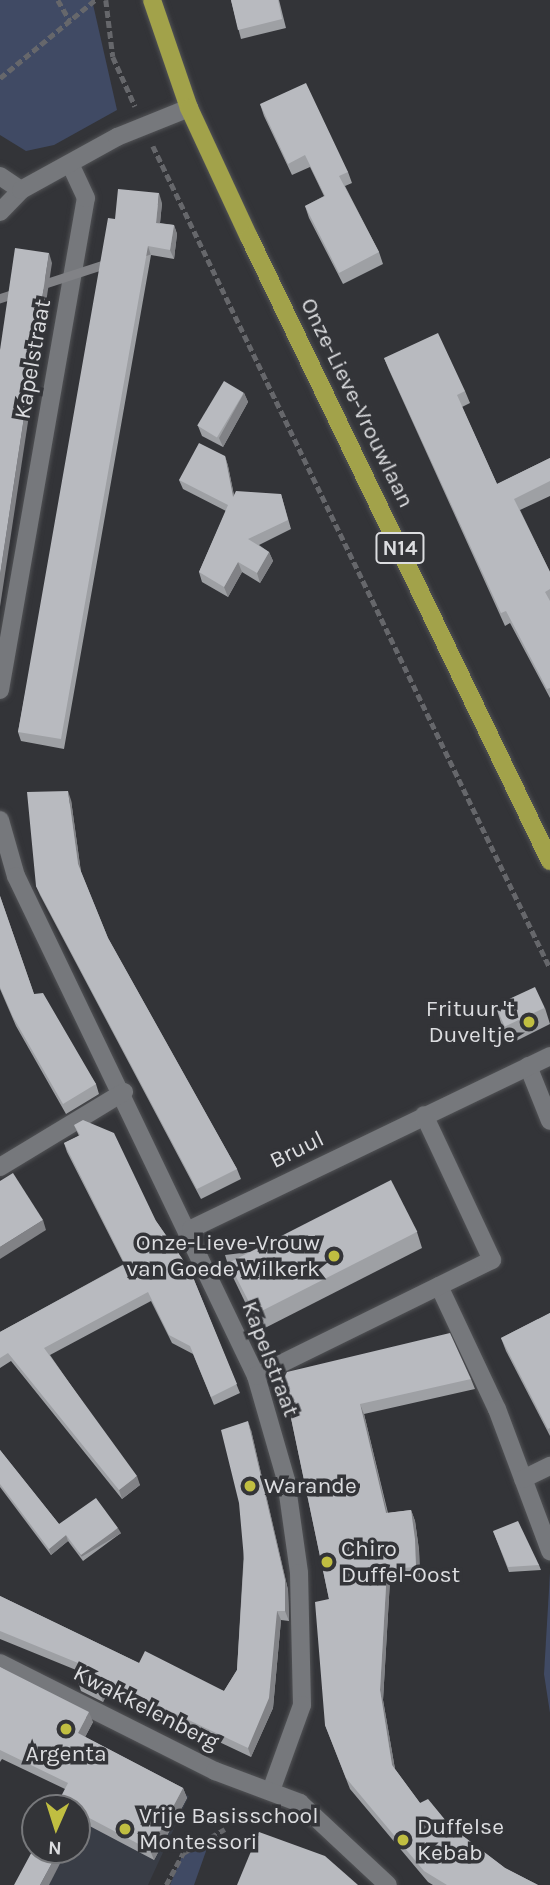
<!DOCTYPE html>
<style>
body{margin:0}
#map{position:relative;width:550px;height:1885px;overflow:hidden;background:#333438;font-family:Karla,sans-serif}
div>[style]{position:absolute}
.built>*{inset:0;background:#393d46}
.green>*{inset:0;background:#404a64}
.path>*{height:4.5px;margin-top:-2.25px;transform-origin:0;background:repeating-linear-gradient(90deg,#66676b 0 7px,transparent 0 10.5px)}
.roads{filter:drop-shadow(0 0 2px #515255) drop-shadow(0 0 2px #515255)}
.minor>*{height:18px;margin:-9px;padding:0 9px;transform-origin:9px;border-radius:9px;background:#76787c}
.tertiary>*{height:18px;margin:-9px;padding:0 9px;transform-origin:9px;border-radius:9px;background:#76787c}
.primary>*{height:18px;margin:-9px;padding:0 9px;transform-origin:9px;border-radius:9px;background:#a2a24a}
.wall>*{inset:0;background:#9ea0a4}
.shaded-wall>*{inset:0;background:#818286;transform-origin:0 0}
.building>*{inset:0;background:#b8babf;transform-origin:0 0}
.dots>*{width:19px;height:19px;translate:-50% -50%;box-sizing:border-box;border:4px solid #333438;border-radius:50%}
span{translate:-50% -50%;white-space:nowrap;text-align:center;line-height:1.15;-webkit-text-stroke:7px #333438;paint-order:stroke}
.shield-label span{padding:2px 5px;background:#333438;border:2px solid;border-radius:5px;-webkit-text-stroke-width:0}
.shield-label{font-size:21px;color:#dcdde0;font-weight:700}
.street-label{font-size:23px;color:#dcdde0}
.poi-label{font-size:23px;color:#dcdde0}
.right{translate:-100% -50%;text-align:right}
.left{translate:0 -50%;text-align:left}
.north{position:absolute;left:21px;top:1794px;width:70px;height:70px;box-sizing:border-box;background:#333438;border:2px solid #77787b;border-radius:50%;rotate:183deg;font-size:19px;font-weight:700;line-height:28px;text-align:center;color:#dcdde0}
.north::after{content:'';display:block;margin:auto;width:24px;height:32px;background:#c0be41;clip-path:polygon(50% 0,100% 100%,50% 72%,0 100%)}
</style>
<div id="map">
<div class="built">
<div style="clip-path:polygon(95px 1750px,189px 1796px,148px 1885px,23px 1885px,42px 1850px,77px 1850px,77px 1808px)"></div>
</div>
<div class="green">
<div style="clip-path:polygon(0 0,92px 0,117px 110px,54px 145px,26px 151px,0 135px)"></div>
<div style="clip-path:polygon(550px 1573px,550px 1713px,544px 1674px)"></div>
<div style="clip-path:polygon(211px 1837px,194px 1885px,170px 1885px,182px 1856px)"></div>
</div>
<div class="path">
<div style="left:58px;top:0;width:24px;rotate:60deg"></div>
<div style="left:106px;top:0;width:57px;rotate:83deg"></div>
<div style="left:113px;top:57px;width:54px;rotate:65.8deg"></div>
<div style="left:0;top:78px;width:123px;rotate:-39.4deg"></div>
<div style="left:153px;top:146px;width:913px;rotate:64.22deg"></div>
<div style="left:166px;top:1885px;width:36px;rotate:-62deg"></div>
<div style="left:183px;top:1853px;width:48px;rotate:-29.7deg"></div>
</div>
<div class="roads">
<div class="minor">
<div style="left:0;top:212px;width:30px;rotate:-46deg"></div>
<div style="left:0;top:690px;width:499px;rotate:-80.1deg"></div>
<div style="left:86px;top:198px;width:38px;rotate:-115deg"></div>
<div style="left:0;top:820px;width:58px;rotate:74.1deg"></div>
<div style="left:16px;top:876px;width:555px;rotate:64.36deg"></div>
<div style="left:256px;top:1376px;width:108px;rotate:73.9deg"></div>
<div style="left:286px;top:1480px;width:94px;rotate:82deg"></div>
<div style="left:299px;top:1573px;width:132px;rotate:88.7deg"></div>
<div style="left:302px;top:1705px;width:88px;rotate:109.9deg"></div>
<div style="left:528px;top:1066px;width:59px;rotate:68.2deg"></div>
<div style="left:0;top:1167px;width:145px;rotate:-31.2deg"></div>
<div style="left:191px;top:1229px;width:399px;rotate:-25.7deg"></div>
<div style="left:439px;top:1286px;width:136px;rotate:64.8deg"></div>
<div style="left:497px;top:1409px;width:152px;rotate:69.5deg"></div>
<div style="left:256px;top:1376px;width:263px;rotate:-26.2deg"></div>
<div style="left:492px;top:1260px;width:160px;rotate:-115.1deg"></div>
<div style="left:523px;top:1479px;width:30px;rotate:-26deg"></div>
<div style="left:0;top:1663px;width:241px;rotate:26.7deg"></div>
<div style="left:215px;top:1771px;width:91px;rotate:20.6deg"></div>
<div style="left:300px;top:1803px;width:120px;rotate:43deg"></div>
</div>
<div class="tertiary">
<div style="left:0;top:176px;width:25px;rotate:34deg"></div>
<div style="left:21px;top:190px;width:110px;rotate:-28.9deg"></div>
<div style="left:117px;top:137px;width:78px;rotate:-21.9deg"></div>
</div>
<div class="primary">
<div style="left:152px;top:0;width:114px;rotate:71.1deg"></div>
<div style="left:189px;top:108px;width:142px;rotate:65.1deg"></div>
<div style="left:249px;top:237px;width:693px;rotate:64.25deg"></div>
</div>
</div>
<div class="wall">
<div style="clip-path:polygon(231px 0,279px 0,286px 28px,241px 39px)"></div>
<div style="clip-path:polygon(260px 104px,348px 172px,352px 183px,345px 186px,379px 252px,383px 264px,343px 284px,309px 218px,305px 206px,324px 196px,310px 167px,292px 175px,264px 116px)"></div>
<div style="clip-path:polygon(162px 203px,160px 223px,174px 225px,177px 234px,174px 259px,151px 255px,64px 749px,21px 741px,18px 732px,115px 219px)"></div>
<div style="clip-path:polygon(384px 358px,465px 391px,470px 403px,462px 407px,497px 484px,550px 458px,550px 496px,520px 510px,550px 572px,550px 698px,510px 623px,505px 626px,389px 370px)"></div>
<div style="clip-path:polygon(244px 393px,248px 402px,223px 447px,202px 436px,198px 426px)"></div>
<div style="clip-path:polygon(225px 456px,228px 466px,234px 495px,281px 494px,291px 529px,259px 545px,269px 552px,273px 561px,260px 583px,242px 572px,228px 597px,202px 582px,199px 572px,226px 511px,183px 489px,179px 480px)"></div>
<div style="clip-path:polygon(71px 800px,81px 872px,108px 938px,237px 1169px,241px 1179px,201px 1199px,40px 895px,36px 886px)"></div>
<div style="clip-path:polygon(0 896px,34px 994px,96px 1084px,99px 1094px,66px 1114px,16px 1026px,0 989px)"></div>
<div style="clip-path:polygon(496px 1007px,545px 1008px,550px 1024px,512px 1043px,501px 1023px)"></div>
<div style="clip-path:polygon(74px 1125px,156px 1221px,190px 1270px,240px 1393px,214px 1405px,193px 1354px,172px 1343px,151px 1301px,50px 1355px,140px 1485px,122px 1499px,11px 1361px,0 1368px,0 1332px,124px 1264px,67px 1152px,64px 1143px,79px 1136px)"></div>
<div style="clip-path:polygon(417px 1232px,422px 1248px,259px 1331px,230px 1271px,225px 1255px)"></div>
<div style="clip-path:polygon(550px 1313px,550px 1436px,506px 1351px,501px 1338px)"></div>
<div style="clip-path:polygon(471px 1379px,475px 1389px,364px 1414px,388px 1513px,411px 1510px,415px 1521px,419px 1550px,420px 1577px,390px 1580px,383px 1700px,395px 1769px,420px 1803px,505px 1868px,538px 1885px,433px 1885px,428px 1882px,350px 1789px,325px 1725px,329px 1599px,283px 1380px)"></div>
<div style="clip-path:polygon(251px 1430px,288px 1590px,289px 1621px,281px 1620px,273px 1708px,251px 1757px,109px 1690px,103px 1702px,81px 1691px,78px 1682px,81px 1672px,0 1639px,0 1596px,139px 1663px,224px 1691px,237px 1670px)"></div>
<div style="clip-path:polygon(0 1450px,59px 1524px,121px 1533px,83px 1561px,68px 1541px,51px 1555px,0 1487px)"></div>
<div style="clip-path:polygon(493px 1531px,539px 1565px,541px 1570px,509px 1572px)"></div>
<div style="clip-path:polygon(0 1667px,93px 1722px,85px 1737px,183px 1788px,187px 1798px,154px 1860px,82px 1822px,77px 1832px,77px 1808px,65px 1789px,2px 1759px,0 1762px)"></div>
</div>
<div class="shaded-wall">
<div style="clip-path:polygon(159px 193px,162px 203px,159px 232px,156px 223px)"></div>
<div style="clip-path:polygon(174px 225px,177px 234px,174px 259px,170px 250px)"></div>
<div style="left:148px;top:246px;width:9px;height:501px;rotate:72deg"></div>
<div style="clip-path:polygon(49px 253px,52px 263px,0 607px,0 575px)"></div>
<div style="clip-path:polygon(244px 393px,248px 402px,223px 447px,219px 438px)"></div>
<div style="clip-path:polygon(225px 456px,228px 466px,236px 506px,233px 497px)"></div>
<div style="clip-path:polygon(269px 552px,273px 561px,260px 583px,257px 573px)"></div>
<div style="clip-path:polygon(238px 562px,242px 572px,228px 597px,224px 587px)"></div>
<div style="clip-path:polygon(68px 791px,71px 800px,81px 873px,78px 864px)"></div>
<div style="clip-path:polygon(43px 1220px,46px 1230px,0 1259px,0 1247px)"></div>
<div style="clip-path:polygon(360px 1404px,364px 1414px,390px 1524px,386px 1513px)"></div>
<div style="clip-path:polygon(248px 1421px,251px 1430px,288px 1590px,289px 1621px,285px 1611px)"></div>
<div style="clip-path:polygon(137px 1476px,140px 1485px,122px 1499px,119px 1490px)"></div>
<div style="clip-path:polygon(411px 1510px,415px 1521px,419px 1550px,420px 1577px,416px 1567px)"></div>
<div style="left:118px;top:1528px;width:6px;height:46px;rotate:59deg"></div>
<div style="clip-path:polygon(66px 1535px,68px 1541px,51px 1555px,49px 1549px)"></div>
<div style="clip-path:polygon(387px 1569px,390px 1580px,383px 1700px,396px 1775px,392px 1765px,380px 1690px)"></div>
<div style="clip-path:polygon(277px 1611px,281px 1620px,273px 1708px,251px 1757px,248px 1748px)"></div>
<div style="clip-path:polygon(106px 1681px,109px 1690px,103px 1702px,100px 1693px)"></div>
<div style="clip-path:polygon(89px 1712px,93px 1722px,82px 1743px,78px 1733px)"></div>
<div style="clip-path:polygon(183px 1788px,187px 1798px,154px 1860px,150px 1850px)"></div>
<div style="clip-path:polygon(78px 1812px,82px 1822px,77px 1832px,77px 1815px)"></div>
<div style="clip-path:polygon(59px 1850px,67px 1850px,49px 1885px,40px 1885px)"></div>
</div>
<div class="building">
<div style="clip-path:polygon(231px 0,278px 0,282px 19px,238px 30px)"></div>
<div style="clip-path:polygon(306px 83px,348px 172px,339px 176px,379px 252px,339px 273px,305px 206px,325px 196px,305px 155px,288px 164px,260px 104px)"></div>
<div style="clip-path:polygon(118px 189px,159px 193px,156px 223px,174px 225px,170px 250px,148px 246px,61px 739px,18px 732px,108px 218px,115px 219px)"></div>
<div style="clip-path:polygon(15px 248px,49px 253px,0 575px,0 350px)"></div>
<div style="clip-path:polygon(438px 333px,465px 391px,457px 395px,497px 484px,550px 458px,550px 481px,514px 499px,550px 572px,550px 589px,545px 592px,550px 601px,550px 688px,547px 689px,506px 611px,501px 613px,384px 358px)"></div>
<div style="left:224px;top:381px;width:23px;height:52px;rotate:31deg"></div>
<div style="clip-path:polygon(199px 443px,225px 456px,233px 497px,236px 491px,281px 494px,288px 520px,248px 539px,269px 552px,257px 573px,238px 562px,224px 587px,199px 572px,228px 505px,179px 480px)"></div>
<div style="clip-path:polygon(68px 791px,78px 864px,108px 938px,237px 1169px,197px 1189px,36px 886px,27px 792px)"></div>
<div style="clip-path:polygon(0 896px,34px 994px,43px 993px,96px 1084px,63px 1104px,13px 1017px,0 987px)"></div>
<div style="left:535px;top:987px;width:23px;height:44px;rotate:65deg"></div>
<div style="clip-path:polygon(83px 1120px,114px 1133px,156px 1221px,190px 1270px,237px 1384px,211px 1397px,190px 1346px,169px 1335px,148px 1292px,44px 1348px,137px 1476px,119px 1490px,8px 1353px,0 1358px,0 1332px,125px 1264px,64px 1143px,80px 1135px,74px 1125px)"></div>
<div style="clip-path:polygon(13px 1173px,43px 1220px,0 1247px,0 1181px)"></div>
<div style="left:391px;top:1180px;width:58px;height:182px;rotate:63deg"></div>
<div style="clip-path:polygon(550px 1313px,550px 1428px,548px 1429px,501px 1338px)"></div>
<div style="clip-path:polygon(450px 1333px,471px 1379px,360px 1404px,386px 1513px,411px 1510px,415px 1539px,416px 1567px,387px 1569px,380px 1690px,392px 1765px,420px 1803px,428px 1799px,451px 1827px,505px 1868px,538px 1885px,447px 1885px,424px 1871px,346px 1778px,325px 1725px,315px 1602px,329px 1599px,283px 1380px,287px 1372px)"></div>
<div style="clip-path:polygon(248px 1421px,285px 1580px,285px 1611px,277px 1611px,269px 1698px,248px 1748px,106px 1681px,100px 1693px,78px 1682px,83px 1665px,0 1631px,0 1596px,139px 1663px,145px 1651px,224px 1691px,237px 1670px,244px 1559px,239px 1503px,221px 1430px)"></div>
<div style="clip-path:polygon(0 1450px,59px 1524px,96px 1498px,118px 1528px,81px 1555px,66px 1535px,49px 1549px,0 1484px)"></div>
<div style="clip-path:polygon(518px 1521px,539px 1565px,508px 1567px,493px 1531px)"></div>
<div style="clip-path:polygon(0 1667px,89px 1712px,78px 1733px,183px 1788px,150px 1850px,78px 1812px,77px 1815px,77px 1808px,55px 1808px,68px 1783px,0 1750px)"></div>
<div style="clip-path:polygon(259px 1832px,325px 1856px,358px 1885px,237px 1885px)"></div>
<div style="clip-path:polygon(35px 1846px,35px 1850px,59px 1850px,40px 1885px,14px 1885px)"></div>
</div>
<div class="dots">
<div style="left:529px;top:1022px;background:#c0be41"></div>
<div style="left:334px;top:1256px;background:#c0be41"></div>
<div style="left:250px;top:1486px;background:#c0be41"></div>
<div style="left:327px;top:1562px;background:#c0be41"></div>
<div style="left:66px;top:1729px;background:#c0be41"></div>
<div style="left:125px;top:1829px;background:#c0be41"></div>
<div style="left:403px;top:1840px;background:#c0be41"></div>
</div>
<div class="shield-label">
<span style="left:400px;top:548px">N14</span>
</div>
<div class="street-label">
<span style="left:33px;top:359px;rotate:-80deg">Kapelstraat</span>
<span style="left:357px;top:403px;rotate:64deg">Onze-Lieve-Vrouwlaan</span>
<span style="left:297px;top:1150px;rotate:-26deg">Bruul</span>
<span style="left:270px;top:1359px;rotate:69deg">Kapelstraat</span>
<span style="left:146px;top:1708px;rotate:27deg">Kwakkelenberg</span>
</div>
<div class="poi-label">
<span class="right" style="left:515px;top:1022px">Frituur 't<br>Duveltje</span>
<span class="right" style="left:320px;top:1256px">Onze-Lieve-Vrouw<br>van Goede Wilkerk</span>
<span class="left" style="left:264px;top:1486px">Warande</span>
<span class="left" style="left:341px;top:1562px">Chiro<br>Duffel-Oost</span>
<span style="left:66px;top:1754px">Argenta</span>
<span class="left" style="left:139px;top:1829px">Vrije Basisschool<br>Montessori</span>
<span class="left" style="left:417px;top:1840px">Duffelse<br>Kebab</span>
</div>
<div class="north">N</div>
</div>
